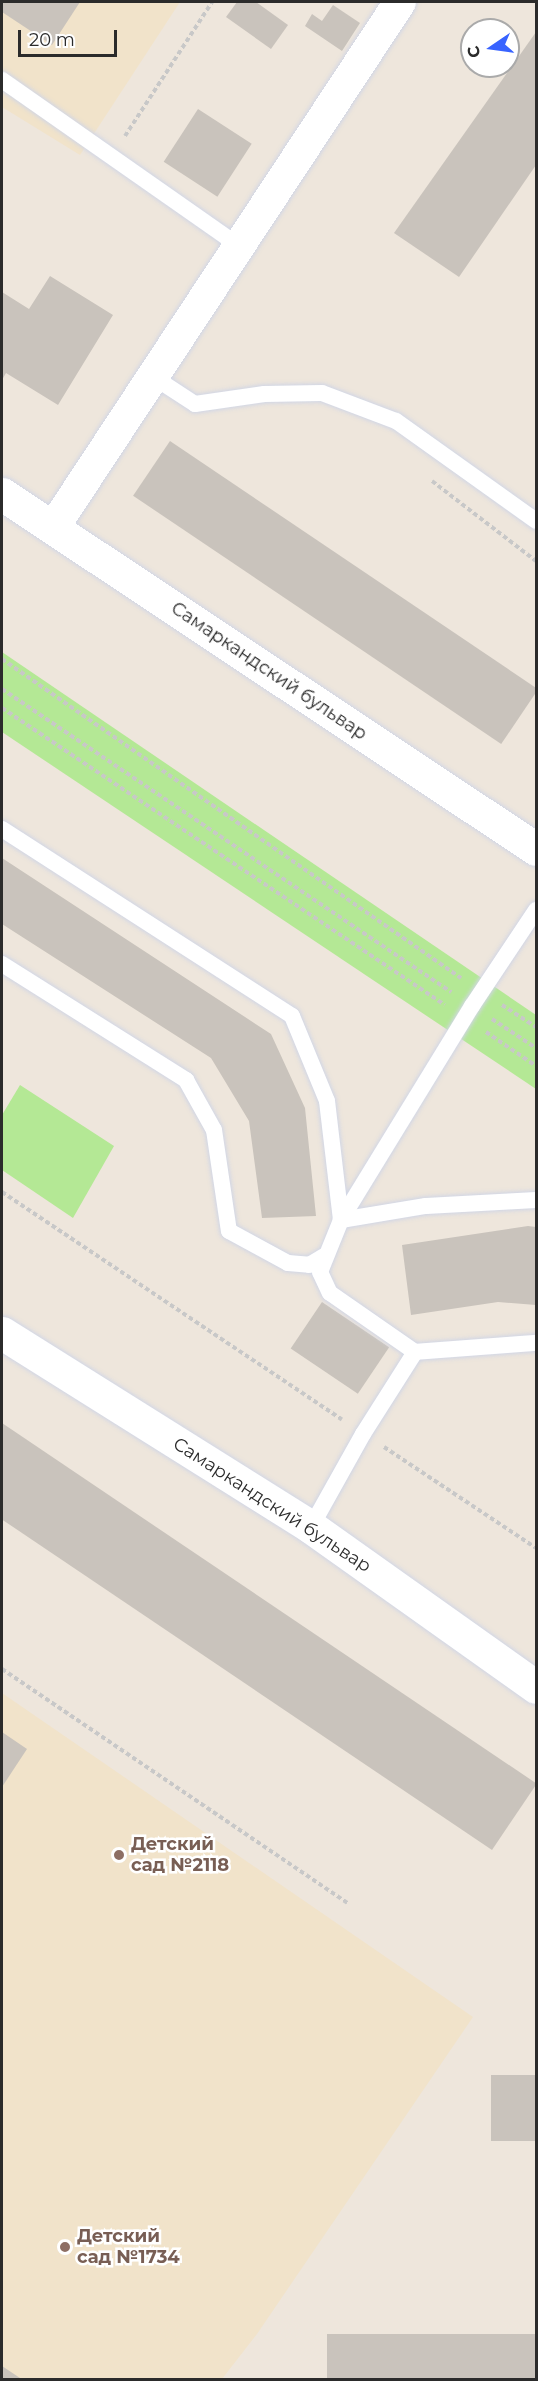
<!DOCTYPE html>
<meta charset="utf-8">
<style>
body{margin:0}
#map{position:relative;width:538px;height:2381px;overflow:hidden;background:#eee6dc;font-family:Montserrat,sans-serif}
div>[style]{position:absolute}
.education>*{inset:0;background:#f1e3ca}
.green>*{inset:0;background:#b4e895}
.building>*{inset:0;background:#c9c3bc;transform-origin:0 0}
.path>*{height:4px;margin-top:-2px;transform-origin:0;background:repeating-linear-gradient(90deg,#c8c8c8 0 4.5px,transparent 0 7.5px)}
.roads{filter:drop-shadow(0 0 2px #d1d6e5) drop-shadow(0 0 2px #d1d6e5)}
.service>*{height:16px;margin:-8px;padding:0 8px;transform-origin:8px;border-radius:8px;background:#fff}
.minor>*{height:32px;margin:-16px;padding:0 16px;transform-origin:16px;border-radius:16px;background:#fff}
.tertiary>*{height:33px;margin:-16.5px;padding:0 16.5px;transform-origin:16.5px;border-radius:16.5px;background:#fff}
.dots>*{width:16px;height:16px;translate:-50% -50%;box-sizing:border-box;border:3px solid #fff;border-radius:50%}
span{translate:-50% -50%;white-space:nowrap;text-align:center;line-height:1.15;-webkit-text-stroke:5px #fff;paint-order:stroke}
.street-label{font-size:18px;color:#2b2b2b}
.education-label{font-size:18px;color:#785e54;font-weight:700}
.left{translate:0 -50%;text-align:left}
.frame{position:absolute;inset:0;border:3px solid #2b2b2b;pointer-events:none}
.north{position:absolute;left:460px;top:18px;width:60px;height:60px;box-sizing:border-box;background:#fff;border:2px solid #aaa;border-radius:50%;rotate:257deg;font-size:16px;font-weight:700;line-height:24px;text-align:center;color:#2b2b2b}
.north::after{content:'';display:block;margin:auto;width:21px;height:27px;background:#3863ff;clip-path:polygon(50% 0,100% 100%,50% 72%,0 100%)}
.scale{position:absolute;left:18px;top:30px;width:99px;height:27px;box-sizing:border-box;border:3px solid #2b2b2b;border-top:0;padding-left:8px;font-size:18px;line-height:21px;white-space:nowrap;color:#2b2b2b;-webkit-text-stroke:4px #fff;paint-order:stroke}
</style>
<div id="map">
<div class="education">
<div style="clip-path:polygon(2px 2px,180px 2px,80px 155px,2px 107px)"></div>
<div style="clip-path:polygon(2px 1693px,473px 2017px,257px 2334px,222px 2379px,2px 2379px)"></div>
</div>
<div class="green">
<div style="clip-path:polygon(2px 652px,536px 1015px,536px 1089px,2px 732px)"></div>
<div style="clip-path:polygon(20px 1085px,114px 1146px,73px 1218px,2px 1170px,2px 1115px)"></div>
</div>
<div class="building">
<div style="clip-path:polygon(2px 2px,80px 2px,52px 45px,2px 12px)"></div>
<div style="clip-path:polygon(237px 2px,256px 2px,288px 25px,271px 49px,226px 17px)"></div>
<div style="clip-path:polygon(333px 5px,360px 23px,342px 51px,305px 26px,312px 14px,322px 21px)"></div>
<div style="clip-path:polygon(536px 32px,536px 165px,459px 277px,394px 233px)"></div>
<div style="left:198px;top:109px;width:64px;height:63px;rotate:33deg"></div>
<div style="clip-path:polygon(50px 276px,113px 315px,58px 405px,6px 373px,2px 380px,2px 292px,29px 309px)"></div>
<div style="left:170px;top:441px;width:444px;height:66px;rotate:34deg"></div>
<div style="clip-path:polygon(2px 858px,271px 1034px,305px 1108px,316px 1216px,262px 1218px,249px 1121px,211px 1058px,2px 924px)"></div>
<div style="clip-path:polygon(528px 1226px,536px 1227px,536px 1305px,498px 1302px,411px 1315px,402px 1245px)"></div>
<div style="left:322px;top:1302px;width:81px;height:56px;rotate:34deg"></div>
<div style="left:2px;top:1423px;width:645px;height:80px;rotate:34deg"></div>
<div style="clip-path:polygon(2px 1732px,27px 1749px,2px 1787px)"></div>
<div style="left:536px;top:2075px;width:66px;height:45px;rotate:90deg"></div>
<div style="left:536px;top:2334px;width:46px;height:209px;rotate:90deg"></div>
<div style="clip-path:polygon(2px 2366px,23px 2380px,2px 2380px)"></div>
</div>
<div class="path">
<div style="left:125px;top:136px;width:160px;rotate:-57deg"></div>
<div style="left:432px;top:481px;width:131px;rotate:37.6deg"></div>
<div style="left:2px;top:659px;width:559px;rotate:34.8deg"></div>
<div style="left:2px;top:689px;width:542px;rotate:34.01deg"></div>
<div style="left:2px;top:708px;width:533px;rotate:33.84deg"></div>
<div style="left:502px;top:1005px;width:40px;rotate:32.9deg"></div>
<div style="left:492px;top:1019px;width:53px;rotate:33.4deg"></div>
<div style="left:486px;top:1032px;width:60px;rotate:34.2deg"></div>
<div style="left:2px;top:1192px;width:409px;rotate:33.8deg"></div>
<div style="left:384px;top:1447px;width:182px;rotate:33.6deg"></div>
<div style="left:2px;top:1669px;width:417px;rotate:34.1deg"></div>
</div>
<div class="roads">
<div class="service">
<div style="left:2px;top:80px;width:288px;rotate:35deg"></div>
<div style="left:152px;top:376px;width:51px;rotate:33.1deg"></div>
<div style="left:195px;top:404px;width:70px;rotate:-8.2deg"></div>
<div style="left:264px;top:394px;width:58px;rotate:-1deg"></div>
<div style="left:322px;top:393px;width:79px;rotate:20.7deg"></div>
<div style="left:396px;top:421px;width:172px;rotate:35.5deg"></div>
<div style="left:2px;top:829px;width:345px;rotate:32.8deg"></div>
<div style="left:292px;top:1016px;width:92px;rotate:67.6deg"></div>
<div style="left:327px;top:1101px;width:120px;rotate:83.3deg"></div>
<div style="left:341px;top:1220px;width:86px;rotate:-9.4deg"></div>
<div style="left:426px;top:1206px;width:110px;rotate:-3.1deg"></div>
<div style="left:536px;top:910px;width:115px;rotate:123.7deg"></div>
<div style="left:472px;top:1006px;width:251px;rotate:121.5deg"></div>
<div style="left:341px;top:1220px;width:56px;rotate:112deg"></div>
<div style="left:320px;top:1272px;width:23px;rotate:65deg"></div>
<div style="left:330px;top:1293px;width:103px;rotate:34.8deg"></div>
<div style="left:415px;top:1352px;width:121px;rotate:-4.3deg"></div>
<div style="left:2px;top:964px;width:218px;rotate:32.2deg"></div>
<div style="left:186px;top:1080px;width:57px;rotate:60.8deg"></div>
<div style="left:214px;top:1130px;width:102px;rotate:81.6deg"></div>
<div style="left:229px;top:1231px;width:67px;rotate:28.5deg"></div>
<div style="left:288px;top:1263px;width:21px;rotate:5deg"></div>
<div style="left:309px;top:1265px;width:17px;rotate:-31deg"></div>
<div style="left:311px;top:1527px;width:107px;rotate:-60.8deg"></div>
<div style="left:363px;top:1434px;width:97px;rotate:-57.6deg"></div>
</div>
<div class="minor">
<div style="left:53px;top:528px;width:630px;rotate:-56.59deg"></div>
</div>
<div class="tertiary">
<div style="left:2px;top:494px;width:641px;rotate:33.62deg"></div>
<div style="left:2px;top:1333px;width:365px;rotate:32.1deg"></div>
<div style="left:311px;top:1527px;width:276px;rotate:35.4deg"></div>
</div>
</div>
<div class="dots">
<div style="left:119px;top:1855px;background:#8d6e63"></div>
<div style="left:65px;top:2247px;background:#8d6e63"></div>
</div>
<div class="street-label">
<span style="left:269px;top:671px;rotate:34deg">Самаркандский бульвар</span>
<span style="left:272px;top:1505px;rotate:33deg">Самаркандский бульвар</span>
</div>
<div class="education-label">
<span class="left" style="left:131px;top:1855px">Детский<br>сад №2118</span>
<span class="left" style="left:77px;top:2247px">Детский<br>сад №1734</span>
</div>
<div class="frame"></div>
<div class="north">С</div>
<div class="scale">20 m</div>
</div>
